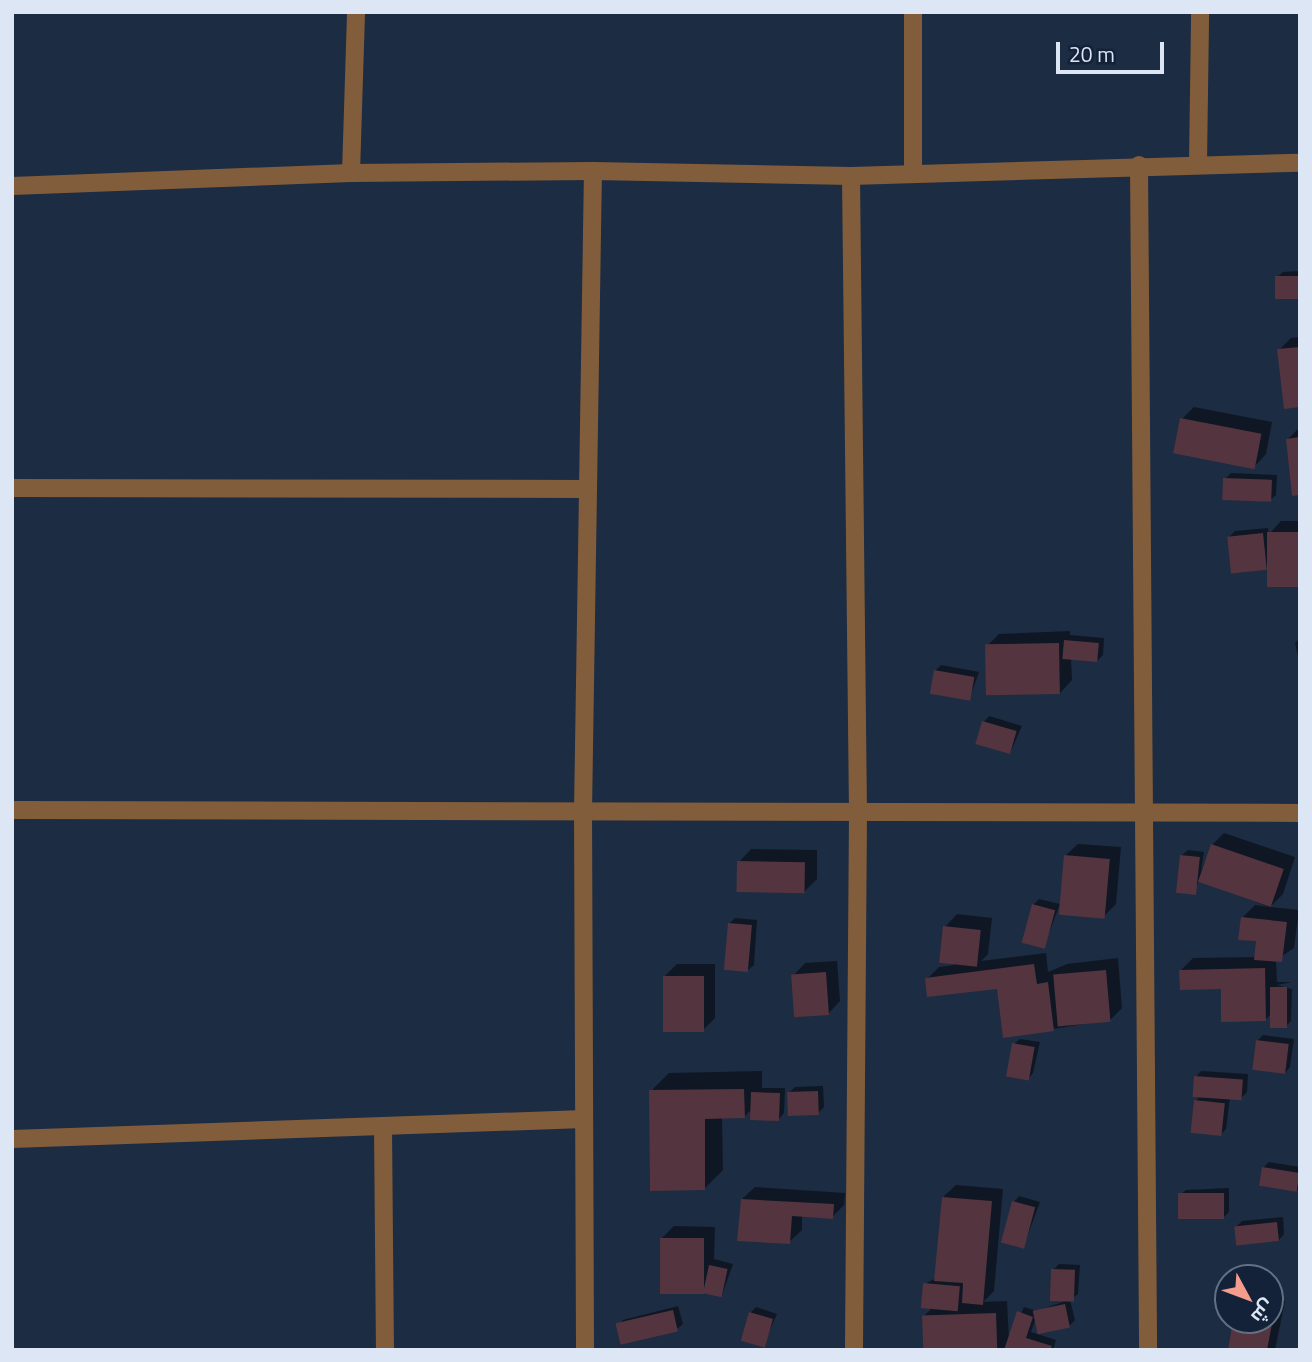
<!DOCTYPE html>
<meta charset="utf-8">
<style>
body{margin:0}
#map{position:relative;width:1312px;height:1362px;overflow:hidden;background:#1c2c43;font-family:"Titillium Web",Cairo,sans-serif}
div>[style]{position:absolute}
.shadow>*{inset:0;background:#0007}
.building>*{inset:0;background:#54343e;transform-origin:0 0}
.minor>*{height:18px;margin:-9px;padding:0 9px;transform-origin:9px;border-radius:9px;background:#825d3b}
.tertiary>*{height:18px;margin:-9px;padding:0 9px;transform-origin:9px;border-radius:9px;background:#825d3b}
span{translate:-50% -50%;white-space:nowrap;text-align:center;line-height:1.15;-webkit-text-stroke:6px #132238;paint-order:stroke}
.frame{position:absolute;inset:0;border:14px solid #dce6f5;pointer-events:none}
.north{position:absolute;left:1214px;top:1264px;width:70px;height:70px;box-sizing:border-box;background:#132238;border:2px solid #637084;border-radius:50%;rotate:131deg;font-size:19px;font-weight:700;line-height:28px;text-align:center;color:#dce6f5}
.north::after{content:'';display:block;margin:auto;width:24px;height:32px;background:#f49d8d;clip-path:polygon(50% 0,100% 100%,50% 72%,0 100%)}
.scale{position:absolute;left:1056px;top:42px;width:108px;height:32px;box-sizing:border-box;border:4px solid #dce6f5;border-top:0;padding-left:9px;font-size:21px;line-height:24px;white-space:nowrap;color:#dce6f5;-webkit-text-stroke:5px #132238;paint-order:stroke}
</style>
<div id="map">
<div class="shadow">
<div style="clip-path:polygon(1300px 271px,1300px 297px,1277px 277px,1283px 272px)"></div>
<div style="clip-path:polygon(1300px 337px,1300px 405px,1279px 350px,1291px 338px)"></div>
<div style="clip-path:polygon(1194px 407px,1272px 422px,1266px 454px,1254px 467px,1182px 419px)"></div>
<div style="clip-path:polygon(1300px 427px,1300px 494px,1288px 439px)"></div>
<div style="clip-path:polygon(1231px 473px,1277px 475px,1276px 495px,1270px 500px,1225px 479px)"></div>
<div style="clip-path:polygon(1281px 521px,1300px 521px,1300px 585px,1270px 564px,1266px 568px,1229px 537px,1235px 531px,1268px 528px,1269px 534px)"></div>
<div style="clip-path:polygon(1070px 631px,1070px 635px,1104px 638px,1103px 655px,1097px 661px,1071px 658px,1072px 680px,1060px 693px,987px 646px,999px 634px)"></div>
<div style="clip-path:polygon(1300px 638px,1300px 665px,1295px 643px)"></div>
<div style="clip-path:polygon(941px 665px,979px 672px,969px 700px,935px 671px)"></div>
<div style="clip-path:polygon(989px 716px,1022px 726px,1010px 753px,984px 722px)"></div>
<div style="clip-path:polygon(1224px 833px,1295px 857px,1283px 894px,1270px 907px,1299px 910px,1294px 948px,1276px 960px,1277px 982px,1292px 982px,1277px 985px,1292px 989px,1291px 1021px,1285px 1027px,1272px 1013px,1266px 1019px,1222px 987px,1181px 970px,1193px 958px,1256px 957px,1258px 940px,1243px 917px,1255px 905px,1269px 907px,1199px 881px,1193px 893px,1182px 855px,1188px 850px,1204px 852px,1201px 871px,1212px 845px)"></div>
<div style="clip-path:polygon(1078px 844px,1121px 847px,1116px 904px,1104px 916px,1065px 856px)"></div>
<div style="clip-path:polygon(751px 849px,817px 850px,817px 879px,804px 892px,739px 862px)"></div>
<div style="clip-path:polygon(1039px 899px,1060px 904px,1044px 946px,1033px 905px)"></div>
<div style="clip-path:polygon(957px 914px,992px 918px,988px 954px,981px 961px,1046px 953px,1048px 972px,1067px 964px,1118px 958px,1122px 1008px,1110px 1020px,1053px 1029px,998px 987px,927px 979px,939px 967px,954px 965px,945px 927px)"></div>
<div style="clip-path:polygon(735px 918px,757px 920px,754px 965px,748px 970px,729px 924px)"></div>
<div style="clip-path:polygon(837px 961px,840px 1001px,828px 1014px,793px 976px,805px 963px)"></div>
<div style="clip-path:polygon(677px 964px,715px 964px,715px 1018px,703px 1030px,665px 976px)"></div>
<div style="clip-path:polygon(1300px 964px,1300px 989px,1299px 989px,1298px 966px)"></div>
<div style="clip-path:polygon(1263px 1035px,1294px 1039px,1290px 1067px,1285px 1073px,1257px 1041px)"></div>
<div style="clip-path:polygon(1300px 1037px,1300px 1071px,1298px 1039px)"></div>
<div style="clip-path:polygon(1020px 1039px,1040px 1042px,1033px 1073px,1028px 1079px,1014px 1044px)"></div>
<div style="clip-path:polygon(762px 1071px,762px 1088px,785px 1088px,784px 1113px,779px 1119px,753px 1108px,744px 1117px,722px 1117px,723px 1170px,704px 1189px,651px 1091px,669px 1073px)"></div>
<div style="clip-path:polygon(1201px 1071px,1248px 1074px,1247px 1092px,1242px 1097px,1230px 1097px,1226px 1129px,1220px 1135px,1196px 1101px,1201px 1095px,1196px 1077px)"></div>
<div style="clip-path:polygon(823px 1086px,824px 1107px,818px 1113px,789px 1093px,795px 1087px)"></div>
<div style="clip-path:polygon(1269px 1162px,1300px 1167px,1300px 1191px,1263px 1168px)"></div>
<div style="clip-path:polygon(956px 1185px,1003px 1189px,994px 1291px,983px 1302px,1007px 1301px,1009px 1340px,1024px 1307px,1037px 1311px,1068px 1300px,1053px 1270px,1059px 1264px,1080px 1265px,1078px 1294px,1070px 1300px,1075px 1320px,1069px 1326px,1036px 1317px,1031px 1332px,1056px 1340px,1053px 1350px,925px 1350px,924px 1316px,933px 1307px,925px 1284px,936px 1278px,943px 1197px)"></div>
<div style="clip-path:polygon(755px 1187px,845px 1193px,844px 1205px,832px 1217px,802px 1215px,802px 1230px,789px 1242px,742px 1199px)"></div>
<div style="clip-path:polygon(1229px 1188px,1229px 1212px,1224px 1217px,1180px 1195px,1186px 1190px)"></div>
<div style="clip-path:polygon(1019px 1196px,1040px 1202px,1023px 1248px,1014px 1202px)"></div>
<div style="clip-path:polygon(1283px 1217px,1284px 1234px,1279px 1240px,1236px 1227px,1242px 1221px)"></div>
<div style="clip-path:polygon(674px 1226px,715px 1227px,714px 1259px,733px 1264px,722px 1295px,701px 1293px,662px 1238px)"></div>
<div style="clip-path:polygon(1270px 1298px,1285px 1301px,1275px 1350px,1229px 1350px,1235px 1320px,1270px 1320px)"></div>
<div style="clip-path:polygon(678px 1306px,683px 1324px,677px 1329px,618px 1325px,623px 1320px)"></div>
<div style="clip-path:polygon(756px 1307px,777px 1314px,763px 1346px,750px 1313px)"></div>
</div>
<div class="building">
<div style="left:1300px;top:276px;width:23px;height:25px;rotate:90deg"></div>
<div style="clip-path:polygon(1300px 347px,1300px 407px,1284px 409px,1277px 349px)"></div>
<div style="left:1180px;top:418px;width:83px;height:36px;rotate:11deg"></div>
<div style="clip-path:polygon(1300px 437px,1300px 495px,1292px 496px,1286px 439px)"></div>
<div style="left:1223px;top:478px;width:49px;height:22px;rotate:2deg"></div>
<div style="left:1300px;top:532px;width:55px;height:33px;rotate:90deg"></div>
<div style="left:1263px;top:533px;width:37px;height:36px;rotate:84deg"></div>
<div style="left:1064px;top:640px;width:35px;height:19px;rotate:5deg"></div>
<div style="left:1059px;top:643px;width:51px;height:74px;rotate:89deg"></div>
<div style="left:934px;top:670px;width:41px;height:24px;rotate:10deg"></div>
<div style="left:982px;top:721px;width:36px;height:24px;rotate:16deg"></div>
<div style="left:1211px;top:844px;width:77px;height:40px;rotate:19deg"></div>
<div style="left:1064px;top:855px;width:46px;height:60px;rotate:5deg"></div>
<div style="left:1180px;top:855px;width:20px;height:38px;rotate:6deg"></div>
<div style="left:737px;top:861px;width:68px;height:31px;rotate:1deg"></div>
<div style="left:1032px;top:904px;width:24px;height:40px;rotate:15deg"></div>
<div style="clip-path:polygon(1241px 917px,1287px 922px,1282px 962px,1254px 960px,1256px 941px,1238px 940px)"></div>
<div style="left:728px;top:923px;width:24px;height:47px;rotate:5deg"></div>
<div style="left:943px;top:926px;width:38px;height:37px;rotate:6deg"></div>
<div style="clip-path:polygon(1034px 964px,1037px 984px,1048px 982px,1054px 1031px,1003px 1038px,997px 989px,927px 997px,925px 978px)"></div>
<div style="clip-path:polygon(1265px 968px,1266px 1021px,1221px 1022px,1221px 989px,1180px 990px,1179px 970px)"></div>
<div style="left:1106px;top:970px;width:52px;height:53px;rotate:85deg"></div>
<div style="left:826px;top:972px;width:43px;height:35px;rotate:86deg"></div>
<div style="left:663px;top:976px;width:41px;height:56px"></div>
<div style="left:1270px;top:987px;width:17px;height:41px"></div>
<div style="left:1256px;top:1040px;width:33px;height:30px;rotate:7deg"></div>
<div style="left:1012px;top:1043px;width:23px;height:34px;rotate:10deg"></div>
<div style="left:1194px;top:1076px;width:49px;height:21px;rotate:4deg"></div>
<div style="clip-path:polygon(744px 1089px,745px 1118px,705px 1119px,705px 1190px,650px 1191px,649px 1090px)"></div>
<div style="left:818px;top:1091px;width:24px;height:31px;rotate:88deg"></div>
<div style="left:751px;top:1092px;width:29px;height:28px;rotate:2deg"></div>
<div style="left:1194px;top:1100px;width:31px;height:33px;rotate:6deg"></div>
<div style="left:1262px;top:1167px;width:38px;height:19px;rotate:9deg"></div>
<div style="left:1224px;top:1193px;width:26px;height:46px;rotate:90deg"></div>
<div style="clip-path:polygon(942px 1197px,992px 1201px,983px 1305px,962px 1303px,963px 1283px,934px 1281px)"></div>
<div style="clip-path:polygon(741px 1199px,834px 1204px,833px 1219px,792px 1216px,790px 1244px,737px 1241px)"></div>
<div style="left:1012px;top:1201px;width:24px;height:43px;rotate:15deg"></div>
<div style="left:1277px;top:1222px;width:19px;height:43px;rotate:84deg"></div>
<div style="left:660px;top:1238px;width:44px;height:56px"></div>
<div style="left:709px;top:1265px;width:19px;height:29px;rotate:12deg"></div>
<div style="left:1051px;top:1269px;width:24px;height:32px;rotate:2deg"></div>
<div style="left:923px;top:1283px;width:37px;height:25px;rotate:5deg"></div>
<div style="left:1065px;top:1304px;width:24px;height:33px;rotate:78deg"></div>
<div style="left:673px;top:1310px;width:22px;height:59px;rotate:77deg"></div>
<div style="clip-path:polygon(1017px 1311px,1033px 1317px,1026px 1338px,1052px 1346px,1050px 1350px,1004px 1350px)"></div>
<div style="left:749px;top:1312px;width:25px;height:30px;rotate:16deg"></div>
<div style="clip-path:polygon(1270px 1312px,1274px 1313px,1267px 1350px,1228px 1350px,1233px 1320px,1270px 1320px)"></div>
<div style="left:996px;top:1313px;width:37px;height:74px;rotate:88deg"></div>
</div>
<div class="minor">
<div style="left:913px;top:12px;width:161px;rotate:90deg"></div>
<div style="left:1198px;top:164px;width:152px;rotate:-89.2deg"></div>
<div style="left:1139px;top:165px;width:1185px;rotate:89.56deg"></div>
<div style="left:351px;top:173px;width:161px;rotate:-88.2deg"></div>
<div style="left:851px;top:176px;width:638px;rotate:89.37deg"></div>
<div style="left:858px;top:814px;width:536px;rotate:90.43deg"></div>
<div style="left:12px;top:488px;width:575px;rotate:0.1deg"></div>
<div style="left:12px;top:810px;width:1288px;rotate:0.13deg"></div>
<div style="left:383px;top:1126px;width:224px;rotate:89.5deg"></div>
<div style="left:12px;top:1139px;width:572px;rotate:-2deg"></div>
<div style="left:585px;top:1350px;width:538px;rotate:-90.21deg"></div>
<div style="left:583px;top:812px;width:641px;rotate:-89.11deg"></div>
</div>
<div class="tertiary">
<div style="left:12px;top:186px;width:339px;rotate:-2.2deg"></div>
<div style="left:351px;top:173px;width:242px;rotate:-0.5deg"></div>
<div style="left:593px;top:171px;width:258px;rotate:1.1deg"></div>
<div style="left:851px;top:176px;width:449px;rotate:-1.7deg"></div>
</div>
<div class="frame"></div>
<div class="north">ش</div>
<div class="scale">20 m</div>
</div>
